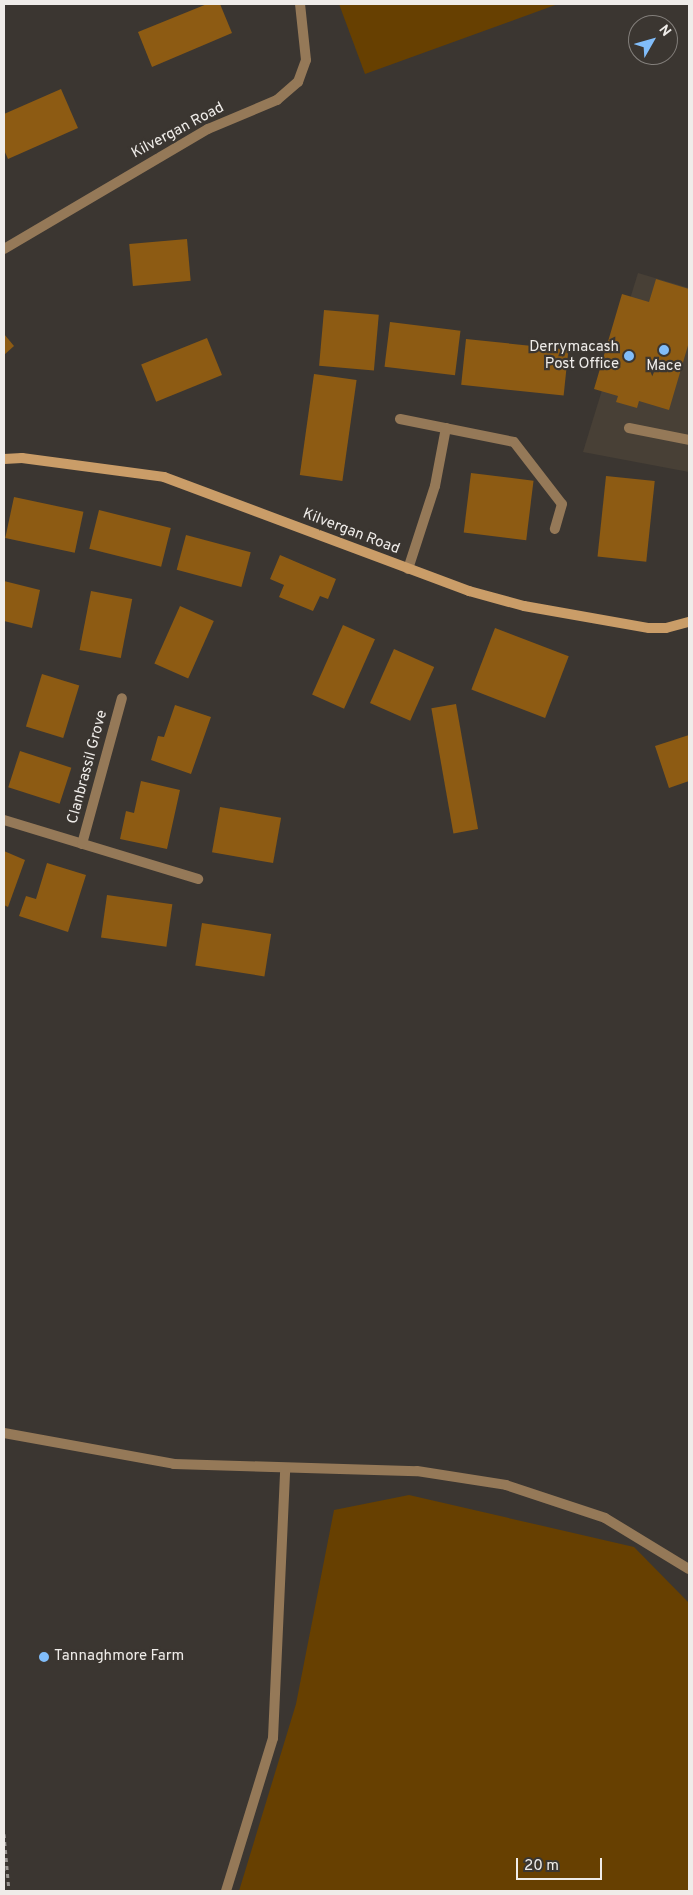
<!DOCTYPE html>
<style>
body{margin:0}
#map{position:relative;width:693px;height:1895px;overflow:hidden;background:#3b3631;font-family:Overpass,sans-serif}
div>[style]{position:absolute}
.built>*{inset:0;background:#484036}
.green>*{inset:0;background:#674001}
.building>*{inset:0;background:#8d5b13;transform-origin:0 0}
.path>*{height:3px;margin-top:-1.5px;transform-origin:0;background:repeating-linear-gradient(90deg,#989490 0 4px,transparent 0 8px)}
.lane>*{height:10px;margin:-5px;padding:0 5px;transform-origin:5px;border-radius:5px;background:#957958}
.street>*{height:10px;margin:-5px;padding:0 5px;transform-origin:5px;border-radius:5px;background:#957958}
.secondary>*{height:10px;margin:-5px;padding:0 5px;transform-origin:5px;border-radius:5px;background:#ca9d68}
.dots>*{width:14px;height:14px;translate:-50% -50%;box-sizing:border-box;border:2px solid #3b3631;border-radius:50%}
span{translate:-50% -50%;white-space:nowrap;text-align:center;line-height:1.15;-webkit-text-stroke:4.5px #3b3631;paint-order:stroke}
.street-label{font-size:15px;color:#efece9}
.poi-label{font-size:15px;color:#efece9}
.right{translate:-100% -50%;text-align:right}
.left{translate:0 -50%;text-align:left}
.frame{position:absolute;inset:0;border:5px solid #efece9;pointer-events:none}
.north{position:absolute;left:628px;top:15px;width:50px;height:50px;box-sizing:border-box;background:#3b3631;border:1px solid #837f7b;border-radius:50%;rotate:52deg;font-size:14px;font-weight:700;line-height:20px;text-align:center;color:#efece9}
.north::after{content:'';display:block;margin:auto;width:18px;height:22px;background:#81bdfa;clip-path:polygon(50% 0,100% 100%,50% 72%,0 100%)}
.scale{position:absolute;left:516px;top:1858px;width:86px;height:22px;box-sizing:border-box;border:2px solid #efece9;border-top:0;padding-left:6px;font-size:15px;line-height:18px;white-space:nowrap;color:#efece9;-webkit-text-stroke:4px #3b3631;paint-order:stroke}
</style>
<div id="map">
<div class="built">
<div style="clip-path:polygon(638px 273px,689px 288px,689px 472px,583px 452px)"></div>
</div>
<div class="green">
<div style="clip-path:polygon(339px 4px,558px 4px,365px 74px)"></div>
<div style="clip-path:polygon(409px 1495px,634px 1547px,689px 1603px,689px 1891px,239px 1891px,296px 1704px,334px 1510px)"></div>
</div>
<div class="building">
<div style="clip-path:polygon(207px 4px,220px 4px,232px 33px,152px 67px,138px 32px)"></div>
<div style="clip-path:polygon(61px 89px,78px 128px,8px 159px,4px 150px,4px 114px)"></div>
<div style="left:187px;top:239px;width:42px;height:58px;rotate:85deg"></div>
<div style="clip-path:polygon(656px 279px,689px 289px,689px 342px,669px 410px,639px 401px,637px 408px,616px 402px,618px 396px,594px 389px,622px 294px,649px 302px)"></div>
<div style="left:324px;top:310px;width:55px;height:56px;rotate:5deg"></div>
<div style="left:390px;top:322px;width:71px;height:45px;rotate:7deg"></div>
<div style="clip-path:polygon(4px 334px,14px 346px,4px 355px)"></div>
<div style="left:207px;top:338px;width:40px;height:71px;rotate:68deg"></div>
<div style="left:466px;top:339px;width:103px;height:46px;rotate:6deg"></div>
<div style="left:314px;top:374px;width:43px;height:102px;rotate:8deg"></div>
<div style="left:471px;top:473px;width:63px;height:60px;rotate:7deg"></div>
<div style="left:606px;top:476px;width:49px;height:81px;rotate:6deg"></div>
<div style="left:14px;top:497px;width:71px;height:42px;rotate:12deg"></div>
<div style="left:99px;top:510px;width:74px;height:40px;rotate:14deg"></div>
<div style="left:186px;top:535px;width:67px;height:36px;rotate:15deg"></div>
<div style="clip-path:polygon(280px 555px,336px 579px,328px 599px,320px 596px,313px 611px,279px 597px,284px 585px,270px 579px)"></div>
<div style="clip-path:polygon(4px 581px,40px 590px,32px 628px,4px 621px)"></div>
<div style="left:91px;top:591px;width:42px;height:60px;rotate:11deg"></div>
<div style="left:180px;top:606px;width:37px;height:63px;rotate:24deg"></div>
<div style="left:343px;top:625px;width:35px;height:76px;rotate:24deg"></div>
<div style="left:495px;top:628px;width:79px;height:66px;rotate:21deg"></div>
<div style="left:394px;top:649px;width:44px;height:59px;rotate:24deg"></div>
<div style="left:42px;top:674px;width:39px;height:55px;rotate:17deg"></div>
<div style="left:456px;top:704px;width:127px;height:25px;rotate:80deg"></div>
<div style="clip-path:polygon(175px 705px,211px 717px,191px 774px,151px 760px,158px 736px,164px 737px)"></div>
<div style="clip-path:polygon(689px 735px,689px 781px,669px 788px,655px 746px)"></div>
<div style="left:20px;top:751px;width:54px;height:38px;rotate:18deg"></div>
<div style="clip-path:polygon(141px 781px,180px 790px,167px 849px,120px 839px,126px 811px,134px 813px)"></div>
<div style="left:220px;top:807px;width:62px;height:46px;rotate:10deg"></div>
<div style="clip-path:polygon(4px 851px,25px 860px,8px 907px,4px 905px)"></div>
<div style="clip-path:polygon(47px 863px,86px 875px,68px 932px,19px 916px,26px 896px,36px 899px)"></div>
<div style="left:107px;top:895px;width:66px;height:43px;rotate:8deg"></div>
<div style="left:202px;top:923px;width:70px;height:43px;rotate:9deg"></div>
</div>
<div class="path">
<div style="left:4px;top:1834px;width:57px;rotate:85deg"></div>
</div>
<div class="lane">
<div style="left:629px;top:428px;width:61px;rotate:11.3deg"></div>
<div style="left:4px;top:1433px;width:173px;rotate:10.3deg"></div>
<div style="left:174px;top:1464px;width:243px;rotate:1.7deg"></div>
<div style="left:417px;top:1471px;width:90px;rotate:8.9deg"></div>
<div style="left:506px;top:1485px;width:104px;rotate:18.4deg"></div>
<div style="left:605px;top:1518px;width:98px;rotate:31.3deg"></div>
<div style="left:226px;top:1891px;width:160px;rotate:-72.9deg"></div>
<div style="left:273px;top:1738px;width:269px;rotate:-87.4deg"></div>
</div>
<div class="street">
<div style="left:4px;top:249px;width:237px;rotate:-30.5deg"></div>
<div style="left:208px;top:129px;width:75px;rotate:-22.8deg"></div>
<div style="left:277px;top:100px;width:28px;rotate:-41deg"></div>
<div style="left:298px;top:82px;width:23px;rotate:-70deg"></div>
<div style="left:306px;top:60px;width:56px;rotate:-96.1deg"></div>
<div style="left:400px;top:419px;width:116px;rotate:11.4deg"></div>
<div style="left:514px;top:442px;width:78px;rotate:52.3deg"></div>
<div style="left:562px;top:504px;width:26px;rotate:106deg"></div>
<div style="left:408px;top:569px;width:87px;rotate:-72deg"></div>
<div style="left:435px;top:486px;width:59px;rotate:-79.3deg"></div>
<div style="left:4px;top:820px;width:203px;rotate:16.9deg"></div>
<div style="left:82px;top:844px;width:151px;rotate:-74.7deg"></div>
</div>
<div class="secondary">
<div style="left:4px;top:459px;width:18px;rotate:-3deg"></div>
<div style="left:22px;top:458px;width:143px;rotate:7.6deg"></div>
<div style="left:164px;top:477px;width:326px;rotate:20.5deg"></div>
<div style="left:469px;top:591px;width:57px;rotate:15.3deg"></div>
<div style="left:524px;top:606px;width:127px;rotate:10deg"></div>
<div style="left:649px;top:628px;width:17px"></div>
<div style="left:666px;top:628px;width:24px;rotate:-15deg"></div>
</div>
<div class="dots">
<div style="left:664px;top:350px;background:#81bdfa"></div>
<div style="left:629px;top:356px;background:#81bdfa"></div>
<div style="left:44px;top:1657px;background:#81bdfa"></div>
</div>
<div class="street-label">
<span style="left:178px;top:131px;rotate:-28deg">Kilvergan Road</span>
<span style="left:351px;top:532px;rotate:21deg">Kilvergan Road</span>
<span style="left:88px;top:767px;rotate:-75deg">Clanbrassil Grove</span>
</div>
<div class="poi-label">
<span class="right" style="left:619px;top:356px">Derrymacash<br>Post Office</span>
<span style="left:664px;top:367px">Mace</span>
<span class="left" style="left:54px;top:1657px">Tannaghmore Farm</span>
</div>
<div class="frame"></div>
<div class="north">N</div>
<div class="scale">20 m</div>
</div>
